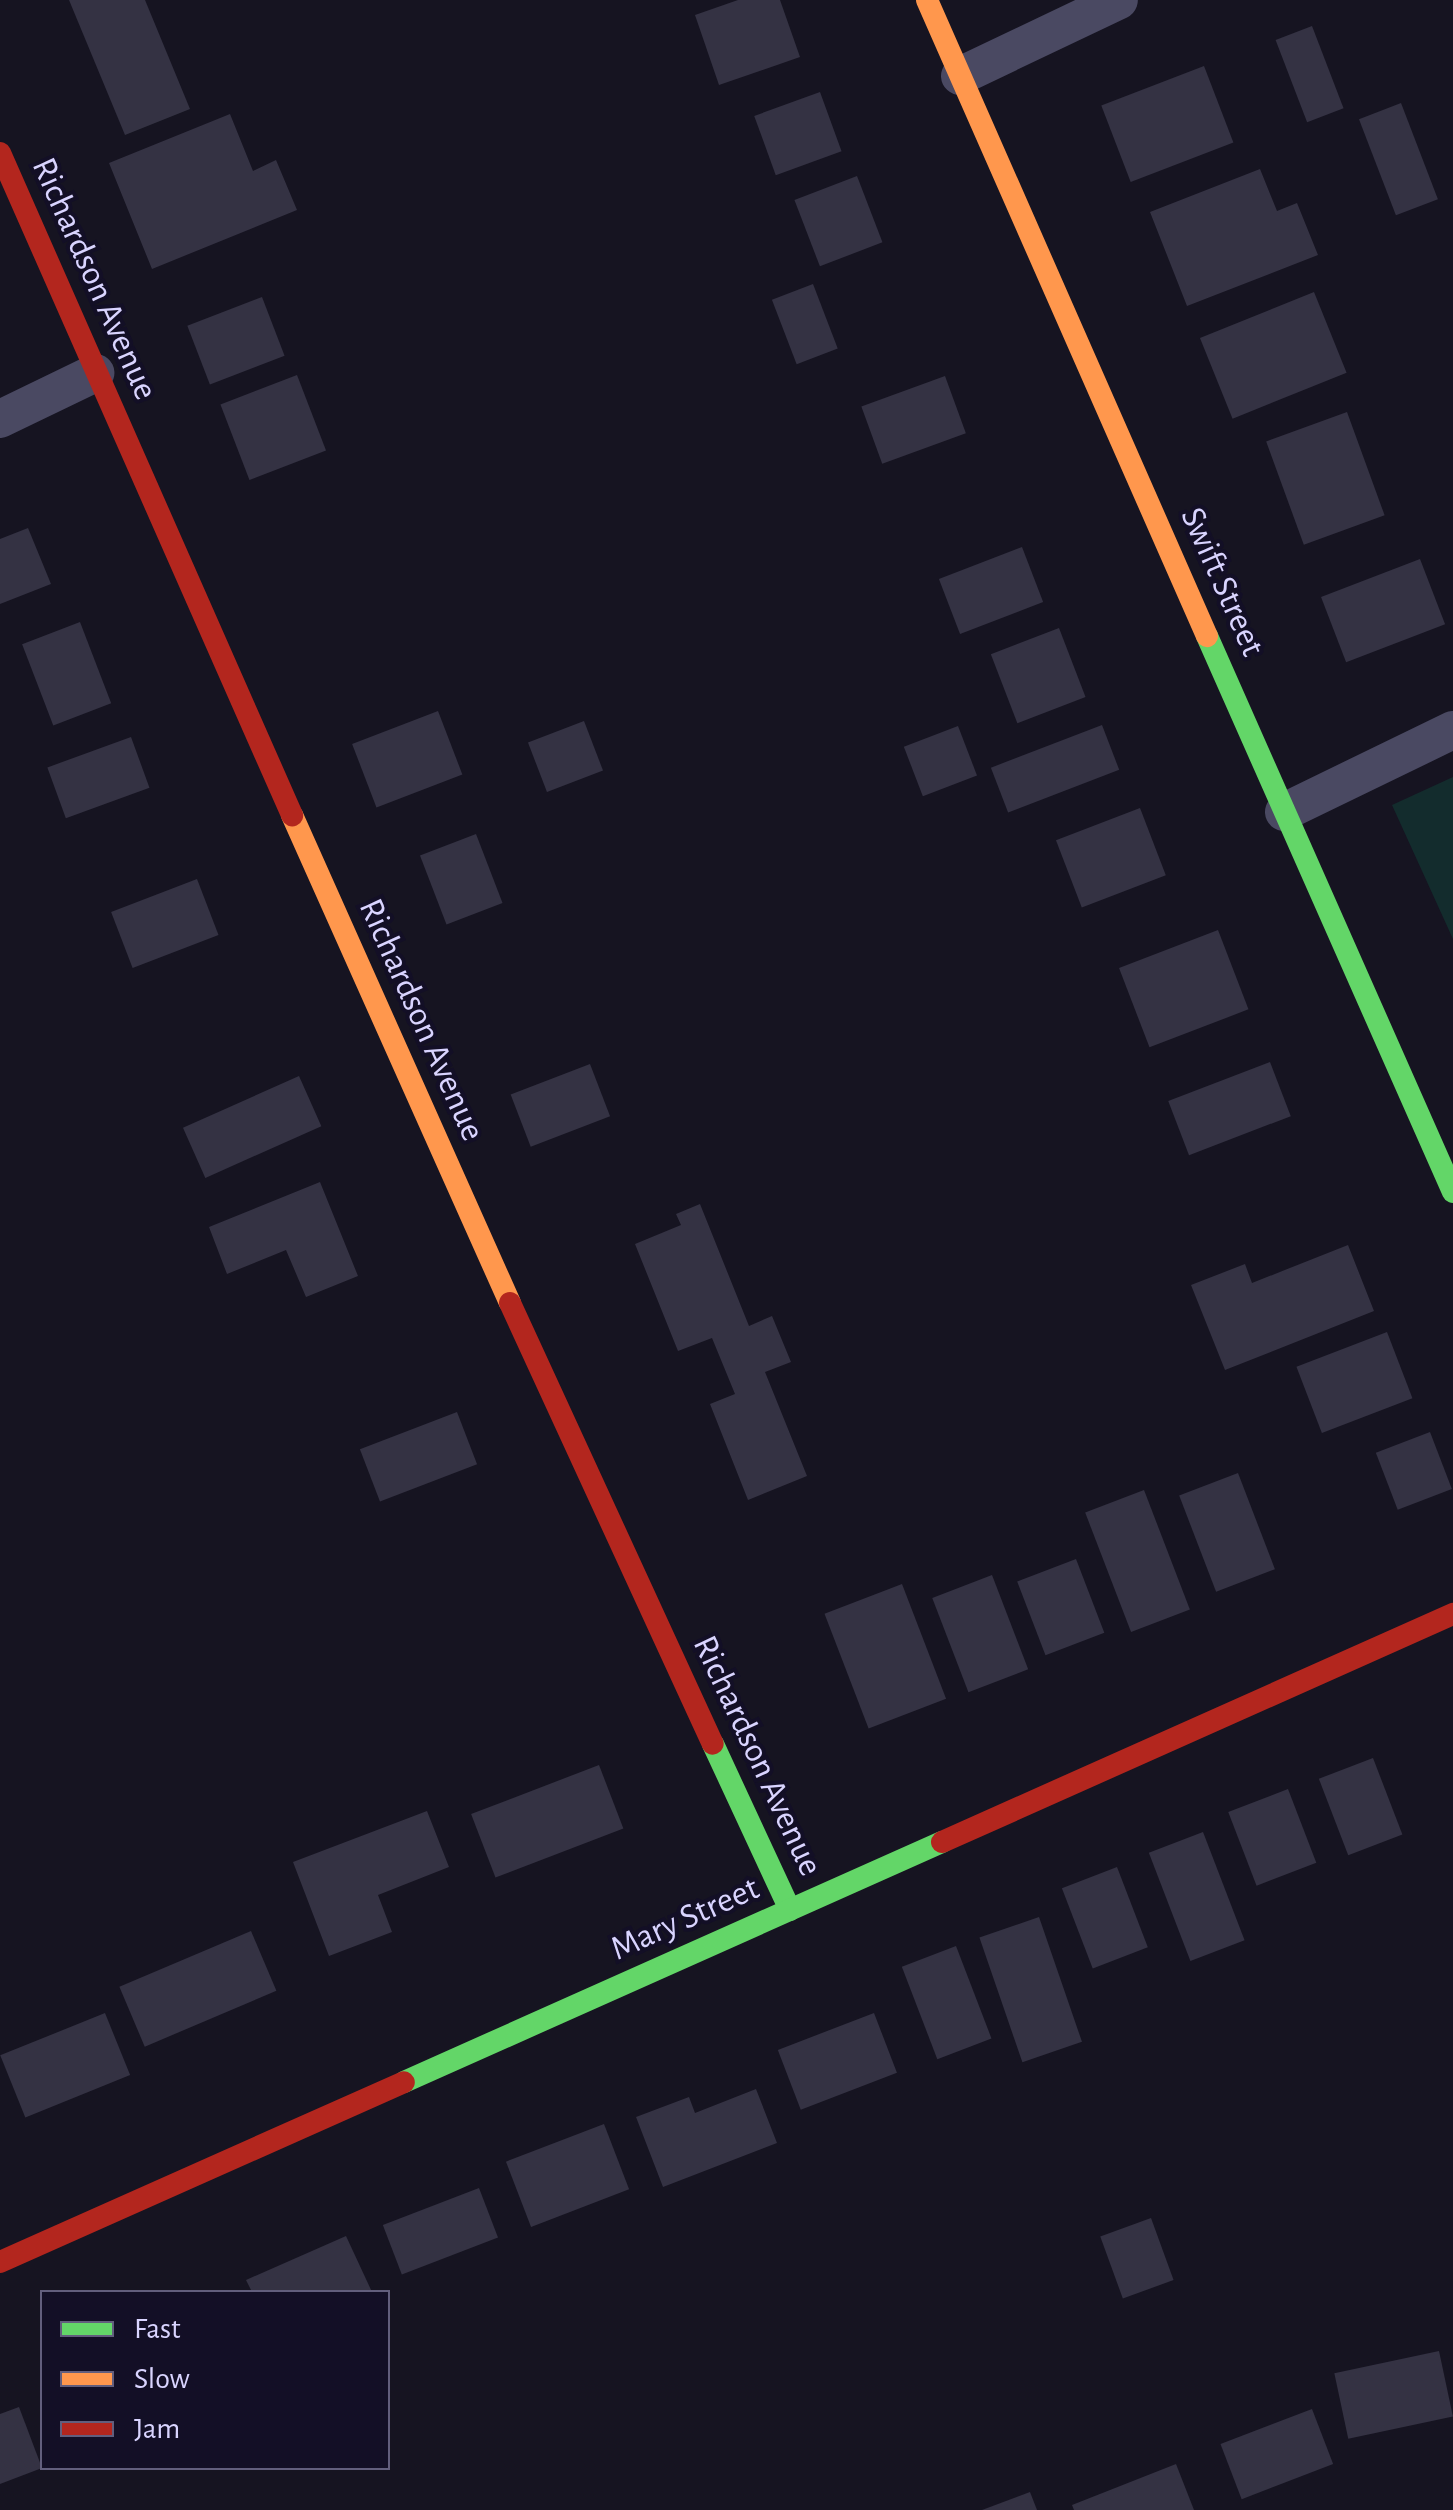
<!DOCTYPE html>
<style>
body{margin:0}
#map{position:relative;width:1453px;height:2510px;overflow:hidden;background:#161421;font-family:"Alegreya Sans",sans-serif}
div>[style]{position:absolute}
.green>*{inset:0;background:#132c2d}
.building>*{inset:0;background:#343243;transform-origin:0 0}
.street>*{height:38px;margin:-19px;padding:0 19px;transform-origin:19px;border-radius:19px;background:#4a4962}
.fast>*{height:22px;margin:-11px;padding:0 11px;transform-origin:11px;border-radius:11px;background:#63d668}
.slow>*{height:22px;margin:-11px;padding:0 11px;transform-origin:11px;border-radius:11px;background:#ff974d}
.jam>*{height:22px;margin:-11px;padding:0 11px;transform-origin:11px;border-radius:11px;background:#b3261e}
span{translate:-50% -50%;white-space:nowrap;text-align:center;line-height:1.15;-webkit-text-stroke:8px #130f26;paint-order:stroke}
.street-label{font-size:35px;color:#d9d4ff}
.legend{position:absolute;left:40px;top:2290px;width:350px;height:180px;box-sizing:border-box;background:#130f26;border:2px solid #625e7d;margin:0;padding:12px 18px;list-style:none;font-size:30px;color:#d9d4ff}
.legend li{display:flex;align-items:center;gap:20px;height:50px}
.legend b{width:50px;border:2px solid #625e7d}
</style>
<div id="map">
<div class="green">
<div style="clip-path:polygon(1453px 777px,1453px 939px,1392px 805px)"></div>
</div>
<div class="building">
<div style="clip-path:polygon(69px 0,145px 0,190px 109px,125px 135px)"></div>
<div style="clip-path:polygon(738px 0,780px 0,800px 57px,719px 85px,695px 15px)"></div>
<div style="left:1312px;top:26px;width:88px;height:39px;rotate:69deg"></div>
<div style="left:1204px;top:66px;width:82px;height:110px;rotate:69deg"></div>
<div style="left:820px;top:92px;width:63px;height:70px;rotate:70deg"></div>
<div style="left:1401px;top:103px;width:103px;height:45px;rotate:69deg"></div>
<div style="clip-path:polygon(230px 114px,253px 171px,276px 160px,297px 210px,152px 269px,109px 163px)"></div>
<div style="clip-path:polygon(1260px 169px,1277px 211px,1297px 203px,1318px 255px,1187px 306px,1150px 212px)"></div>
<div style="left:857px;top:176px;width:71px;height:67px;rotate:69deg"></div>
<div style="left:813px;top:284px;width:69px;height:44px;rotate:69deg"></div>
<div style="left:1314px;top:292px;width:87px;height:123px;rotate:68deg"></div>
<div style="left:262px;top:297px;width:63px;height:80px;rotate:69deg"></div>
<div style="left:297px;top:375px;width:81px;height:82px;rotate:69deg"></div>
<div style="left:945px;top:376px;width:61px;height:89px;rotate:70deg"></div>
<div style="left:1347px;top:412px;width:110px;height:86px;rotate:70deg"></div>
<div style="clip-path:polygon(28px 528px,51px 584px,0 604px,0 539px)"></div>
<div style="left:1022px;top:547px;width:59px;height:89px;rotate:69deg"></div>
<div style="left:1420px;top:559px;width:70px;height:106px;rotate:69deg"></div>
<div style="left:80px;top:622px;width:87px;height:62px;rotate:69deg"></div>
<div style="left:1059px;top:628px;width:74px;height:73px;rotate:69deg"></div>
<div style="left:438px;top:711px;width:68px;height:92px;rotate:69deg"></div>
<div style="left:584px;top:721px;width:53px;height:60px;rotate:69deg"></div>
<div style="left:1102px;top:725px;width:48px;height:119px;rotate:69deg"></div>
<div style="left:958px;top:726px;width:53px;height:58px;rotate:69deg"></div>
<div style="left:131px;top:737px;width:54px;height:89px;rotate:70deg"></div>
<div style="left:1140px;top:808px;width:72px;height:90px;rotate:69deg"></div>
<div style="left:476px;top:834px;width:74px;height:60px;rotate:69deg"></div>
<div style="left:197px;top:879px;width:60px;height:92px;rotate:69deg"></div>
<div style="left:1218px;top:930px;width:85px;height:106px;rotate:69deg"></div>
<div style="left:1270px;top:1062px;width:58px;height:109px;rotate:69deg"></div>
<div style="left:590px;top:1064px;width:56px;height:85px;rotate:69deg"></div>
<div style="left:299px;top:1076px;width:55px;height:127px;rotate:66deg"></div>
<div style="clip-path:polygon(320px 1182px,358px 1276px,306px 1297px,286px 1250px,227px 1274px,209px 1227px)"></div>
<div style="clip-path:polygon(700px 1204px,749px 1326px,772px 1316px,791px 1362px,765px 1372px,807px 1476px,748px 1500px,710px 1404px,735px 1394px,712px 1338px,678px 1351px,635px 1244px,681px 1225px,676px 1214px)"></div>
<div style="clip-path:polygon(1348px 1245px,1374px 1311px,1225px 1370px,1191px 1285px,1245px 1264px,1252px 1283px)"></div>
<div style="left:1387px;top:1332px;width:71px;height:97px;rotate:69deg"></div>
<div style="left:457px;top:1412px;width:56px;height:104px;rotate:69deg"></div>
<div style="left:1430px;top:1432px;width:61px;height:58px;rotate:69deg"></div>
<div style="left:1238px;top:1473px;width:103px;height:63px;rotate:69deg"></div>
<div style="left:1144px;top:1490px;width:128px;height:63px;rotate:69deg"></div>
<div style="left:1076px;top:1559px;width:79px;height:63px;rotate:69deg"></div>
<div style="left:992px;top:1575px;width:101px;height:64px;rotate:69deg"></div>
<div style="left:902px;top:1584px;width:123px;height:83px;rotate:69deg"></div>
<div style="left:1373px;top:1758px;width:82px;height:58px;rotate:69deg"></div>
<div style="left:599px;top:1765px;width:68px;height:137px;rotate:69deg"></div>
<div style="left:1288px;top:1789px;width:79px;height:64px;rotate:69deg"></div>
<div style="clip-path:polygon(427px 1811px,449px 1867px,378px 1895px,392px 1932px,329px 1956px,293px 1862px)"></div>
<div style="left:1203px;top:1832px;width:116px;height:58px;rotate:69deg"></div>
<div style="left:1117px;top:1867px;width:86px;height:59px;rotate:69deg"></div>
<div style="left:1039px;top:1917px;width:132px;height:63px;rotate:71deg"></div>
<div style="left:251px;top:1931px;width:65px;height:143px;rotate:67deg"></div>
<div style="left:956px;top:1946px;width:99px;height:58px;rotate:69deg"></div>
<div style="left:105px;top:2013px;width:67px;height:113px;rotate:68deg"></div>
<div style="left:874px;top:2013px;width:64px;height:103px;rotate:69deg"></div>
<div style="clip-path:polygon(756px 2089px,777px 2143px,663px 2187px,636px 2117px,689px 2097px,695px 2113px)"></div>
<div style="left:604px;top:2124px;width:70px;height:105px;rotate:69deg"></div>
<div style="left:479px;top:2188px;width:53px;height:103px;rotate:69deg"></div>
<div style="left:1151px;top:2218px;width:66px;height:54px;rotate:70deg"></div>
<div style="clip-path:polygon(346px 2236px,372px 2292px,252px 2292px,246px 2280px)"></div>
<div style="left:1439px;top:2351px;width:67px;height:107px;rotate:78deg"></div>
<div style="clip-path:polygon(19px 2407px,42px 2468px,0 2484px,0 2414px)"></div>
<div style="left:1312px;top:2409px;width:59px;height:98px;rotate:69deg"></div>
<div style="clip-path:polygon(1176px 2464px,1194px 2510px,1074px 2510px,1072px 2505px)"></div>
<div style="clip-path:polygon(1030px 2492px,1037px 2510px,982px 2510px)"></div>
</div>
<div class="street">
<div style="left:960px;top:76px;width:176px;rotate:-25.5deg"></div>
<div style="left:0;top:419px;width:106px;rotate:-25.8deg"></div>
<div style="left:1284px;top:812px;width:188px;rotate:-25.9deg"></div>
</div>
<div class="fast">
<div style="left:1207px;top:636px;width:608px;rotate:66.13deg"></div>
<div style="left:713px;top:1744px;width:183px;rotate:65.1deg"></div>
<div style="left:404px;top:2082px;width:589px;rotate:-24.04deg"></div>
</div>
<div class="slow">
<div style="left:927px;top:0;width:695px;rotate:66.24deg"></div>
<div style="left:292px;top:815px;width:534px;rotate:65.93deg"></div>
</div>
<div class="jam">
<div style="left:0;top:153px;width:724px;rotate:66.2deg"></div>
<div style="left:510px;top:1303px;width:485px;rotate:65.3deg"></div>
<div style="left:942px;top:1842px;width:560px;rotate:-24.05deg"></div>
<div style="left:0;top:2262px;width:442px;rotate:-24deg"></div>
</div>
<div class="street-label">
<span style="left:94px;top:279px;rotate:66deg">Richardson Avenue</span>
<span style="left:1222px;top:582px;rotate:66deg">Swift Street</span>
<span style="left:421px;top:1020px;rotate:66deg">Richardson Avenue</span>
<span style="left:757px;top:1756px;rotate:65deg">Richardson Avenue</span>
<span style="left:685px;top:1919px;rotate:-24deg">Mary Street</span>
</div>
<ul class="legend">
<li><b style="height:12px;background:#63d668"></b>Fast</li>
<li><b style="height:12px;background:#ff974d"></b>Slow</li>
<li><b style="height:12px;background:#b3261e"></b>Jam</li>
</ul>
</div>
